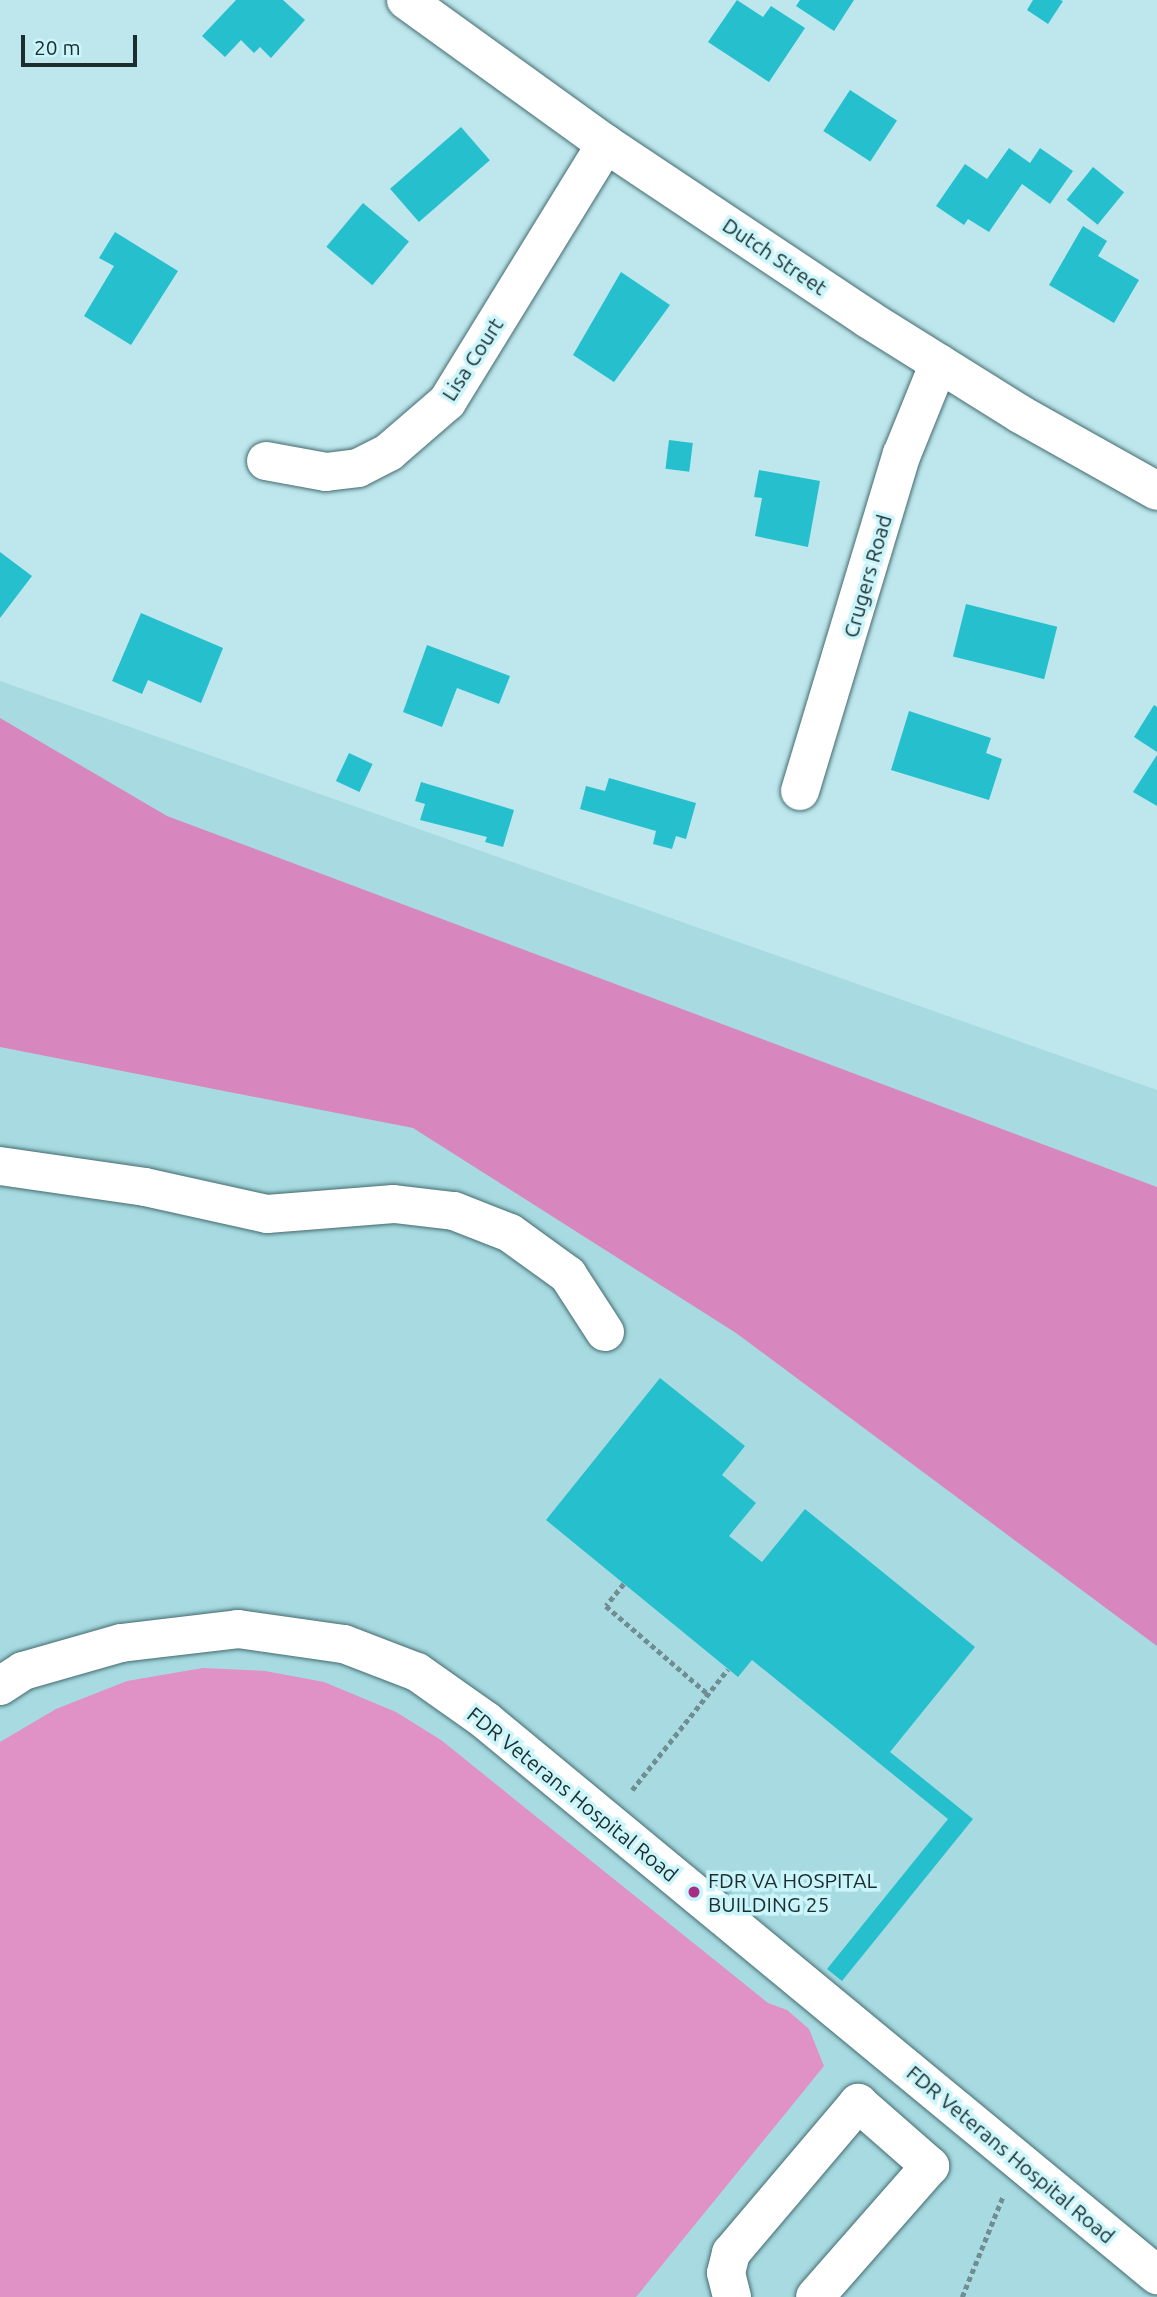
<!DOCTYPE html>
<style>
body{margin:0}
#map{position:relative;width:1157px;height:2297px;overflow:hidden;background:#bde7ec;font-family:Ubuntu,sans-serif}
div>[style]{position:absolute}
.built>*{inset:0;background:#a7dbe1}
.green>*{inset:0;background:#e091c6}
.forest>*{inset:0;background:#d787bd}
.building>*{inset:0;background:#26bfce;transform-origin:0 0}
.path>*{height:4.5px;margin-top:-2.25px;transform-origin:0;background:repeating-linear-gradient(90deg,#708d91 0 5px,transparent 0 8.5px)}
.roads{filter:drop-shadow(0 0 2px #446b70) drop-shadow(0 0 2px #446b70)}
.minor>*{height:38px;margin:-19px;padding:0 19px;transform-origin:19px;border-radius:19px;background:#fff}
.dots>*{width:19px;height:19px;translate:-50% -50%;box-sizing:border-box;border:4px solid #caf5fa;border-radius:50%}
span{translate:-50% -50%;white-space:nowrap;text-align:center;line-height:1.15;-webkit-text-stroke:7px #caf5fa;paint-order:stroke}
.street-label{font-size:21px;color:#1c2d2f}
.poi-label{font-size:21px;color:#1c2d2f}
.left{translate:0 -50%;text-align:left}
.scale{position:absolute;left:21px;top:35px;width:116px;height:32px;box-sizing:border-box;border:4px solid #1c2d2f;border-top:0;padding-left:9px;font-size:21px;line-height:24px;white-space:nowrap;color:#1c2d2f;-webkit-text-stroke:5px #caf5fa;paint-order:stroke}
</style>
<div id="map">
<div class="built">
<div style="clip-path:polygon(0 681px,1157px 1090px,1157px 2297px,0 2297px)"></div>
</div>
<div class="green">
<div style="clip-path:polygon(203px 1668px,265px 1671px,324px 1682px,396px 1712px,441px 1740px,768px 2003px,787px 2010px,809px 2029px,824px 2066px,636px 2297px,0 2297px,0 1742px,56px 1709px,127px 1681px)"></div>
</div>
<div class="forest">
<div style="clip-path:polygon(0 718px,167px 816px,1157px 1187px,1157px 1646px,736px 1333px,413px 1128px,0 1047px)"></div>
</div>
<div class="building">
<div style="clip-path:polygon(236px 0,283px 0,305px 20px,271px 58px,260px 47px,254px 53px,241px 40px,225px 57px,202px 36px)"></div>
<div style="clip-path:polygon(737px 0,763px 17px,771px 6px,805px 28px,769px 82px,708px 42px)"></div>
<div style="clip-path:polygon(800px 0,854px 0,834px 31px,796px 6px)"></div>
<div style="clip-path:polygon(1033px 0,1060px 0,1063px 1px,1048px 24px,1027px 10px)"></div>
<div style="left:850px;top:90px;width:56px;height:49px;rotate:33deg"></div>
<div style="left:461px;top:127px;width:44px;height:94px;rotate:49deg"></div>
<div style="clip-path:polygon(1009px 148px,1030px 163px,1040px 148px,1073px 171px,1050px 204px,1022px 184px,989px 232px,968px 219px,964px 225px,936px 206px,965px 164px,987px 179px)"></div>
<div style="left:1093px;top:167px;width:40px;height:42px;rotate:39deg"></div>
<div style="left:363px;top:203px;width:60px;height:57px;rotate:40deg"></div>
<div style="clip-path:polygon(1083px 226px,1107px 241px,1098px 256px,1139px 280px,1114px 323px,1049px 285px)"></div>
<div style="clip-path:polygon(115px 232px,178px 271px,131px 345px,84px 316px,114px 266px,99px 258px)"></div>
<div style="clip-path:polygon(621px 272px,670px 305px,614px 382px,573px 355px)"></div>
<div style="left:669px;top:440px;width:24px;height:29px;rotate:7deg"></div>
<div style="clip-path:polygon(759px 470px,820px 481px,808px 547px,755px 536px,762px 498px,754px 497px)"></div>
<div style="clip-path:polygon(0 552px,32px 576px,0 618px)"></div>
<div style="left:966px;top:604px;width:94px;height:54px;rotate:14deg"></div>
<div style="clip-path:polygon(141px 613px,223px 648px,201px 703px,148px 680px,142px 694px,112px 681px)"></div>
<div style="clip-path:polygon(427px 645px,510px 676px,499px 704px,457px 688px,442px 727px,403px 712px)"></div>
<div style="clip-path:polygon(1154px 705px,1157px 707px,1157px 752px,1134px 737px)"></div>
<div style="clip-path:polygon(909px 711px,991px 738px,986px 753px,1002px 759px,989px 800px,891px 770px)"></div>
<div style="left:349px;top:753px;width:26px;height:31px;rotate:25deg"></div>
<div style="clip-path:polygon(1157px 755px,1157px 806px,1133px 792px)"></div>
<div style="clip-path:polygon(609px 778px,696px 803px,686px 839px,676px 836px,672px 849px,653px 844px,656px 831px,580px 809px,586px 786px,605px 791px)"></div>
<div style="clip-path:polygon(421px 782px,514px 810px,503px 847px,485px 842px,487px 837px,420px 820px,425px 804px,415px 801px)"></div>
<div style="clip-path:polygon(660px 1378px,745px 1446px,722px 1475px,756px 1503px,729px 1536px,762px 1562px,805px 1509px,975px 1647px,890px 1752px,973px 1819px,842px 1981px,827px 1969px,948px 1819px,752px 1660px,738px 1677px,546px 1520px)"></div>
</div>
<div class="path">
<div style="left:624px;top:1584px;width:28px;rotate:129deg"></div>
<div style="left:606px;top:1606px;width:135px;rotate:40.8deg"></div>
<div style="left:632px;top:1790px;width:154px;rotate:-51.6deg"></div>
<div style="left:962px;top:2297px;width:109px;rotate:-67.9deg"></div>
</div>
<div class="roads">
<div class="minor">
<div style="left:406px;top:0;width:246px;rotate:35.8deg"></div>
<div style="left:606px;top:144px;width:315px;rotate:33.7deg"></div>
<div style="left:868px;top:319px;width:179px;rotate:32deg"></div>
<div style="left:1020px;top:414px;width:157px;rotate:29.3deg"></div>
<div style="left:266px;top:461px;width:61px;rotate:10.4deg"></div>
<div style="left:326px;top:472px;width:32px;rotate:-7deg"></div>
<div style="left:358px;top:468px;width:35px;rotate:-27deg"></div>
<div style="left:389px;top:452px;width:77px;rotate:-40.8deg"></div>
<div style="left:447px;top:402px;width:303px;rotate:-58.4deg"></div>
<div style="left:800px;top:791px;width:352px;rotate:-73.2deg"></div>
<div style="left:902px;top:454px;width:98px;rotate:-67.9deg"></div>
<div style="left:0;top:1166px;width:147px;rotate:8.2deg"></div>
<div style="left:145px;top:1187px;width:125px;rotate:12.5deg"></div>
<div style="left:267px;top:1214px;width:127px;rotate:-4.5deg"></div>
<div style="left:394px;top:1204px;width:60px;rotate:6.7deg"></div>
<div style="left:454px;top:1211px;width:60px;rotate:21.4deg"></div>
<div style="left:510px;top:1233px;width:72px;rotate:35.9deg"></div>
<div style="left:568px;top:1275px;width:68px;rotate:57deg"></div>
<div style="left:0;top:1686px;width:27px;rotate:-33deg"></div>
<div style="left:23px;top:1671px;width:102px;rotate:-15.9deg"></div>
<div style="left:121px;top:1643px;width:118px;rotate:-6.8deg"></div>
<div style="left:238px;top:1629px;width:107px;rotate:8.1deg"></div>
<div style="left:344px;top:1644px;width:78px;rotate:21deg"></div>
<div style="left:417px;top:1672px;width:83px;rotate:35.2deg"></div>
<div style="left:485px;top:1720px;width:872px;rotate:39.55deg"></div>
<div style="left:732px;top:2297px;width:25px;rotate:-104deg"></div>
<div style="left:726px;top:2273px;width:21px;rotate:-76deg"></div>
<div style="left:731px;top:2253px;width:197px;rotate:-49.7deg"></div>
<div style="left:858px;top:2103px;width:96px;rotate:41.2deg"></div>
<div style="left:930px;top:2166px;width:174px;rotate:131.3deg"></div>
</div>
</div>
<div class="dots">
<div style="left:694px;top:1892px;background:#a52f87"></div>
</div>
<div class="street-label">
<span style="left:775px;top:256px;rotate:34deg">Dutch Street</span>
<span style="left:472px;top:359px;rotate:-57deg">Lisa Court</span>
<span style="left:867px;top:576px;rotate:-74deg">Crugers Road</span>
<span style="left:573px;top:1794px;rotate:39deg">FDR Veterans Hospital Road</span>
<span style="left:1011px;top:2154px;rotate:40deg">FDR Veterans Hospital Road</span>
</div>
<div class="poi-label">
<span class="left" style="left:708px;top:1892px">FDR VA HOSPITAL<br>BUILDING 25</span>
</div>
<div class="scale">20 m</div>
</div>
